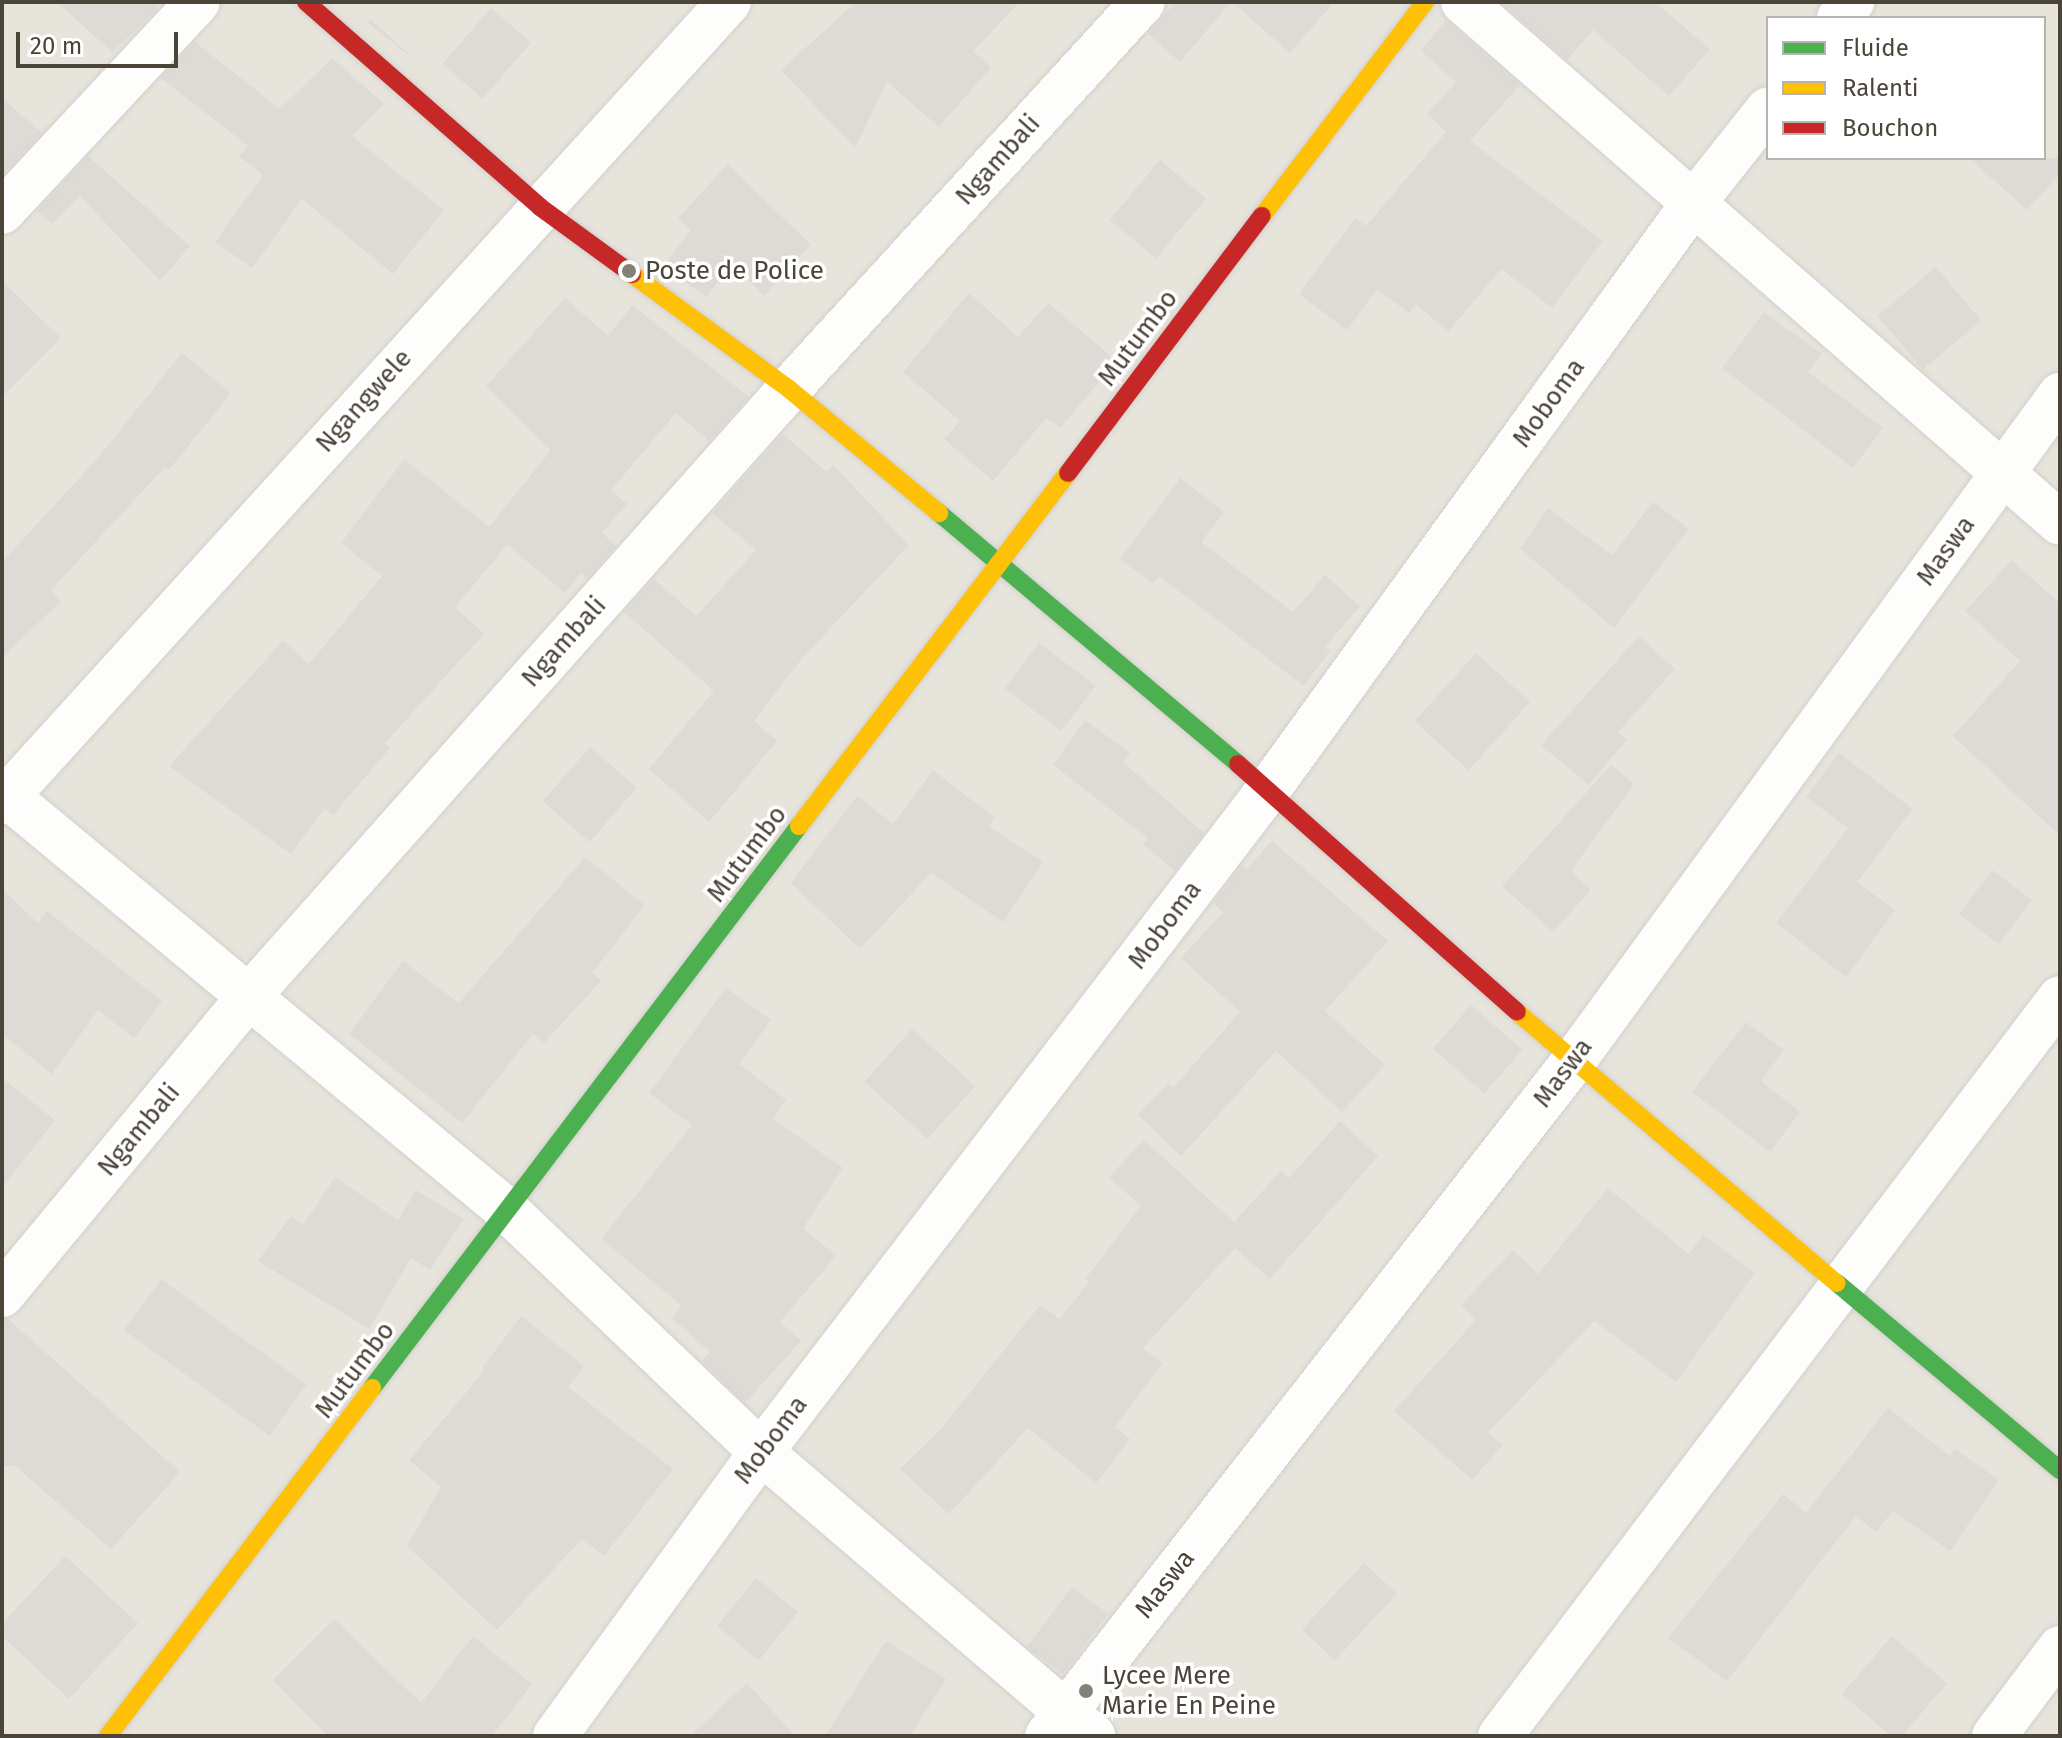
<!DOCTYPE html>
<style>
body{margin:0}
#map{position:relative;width:2062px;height:1738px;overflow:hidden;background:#f4f2ee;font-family:"Fira Sans",sans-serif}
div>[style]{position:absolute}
.residential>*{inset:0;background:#e7e4dc}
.building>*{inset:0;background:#dedbd6;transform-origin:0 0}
.roads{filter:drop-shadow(0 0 2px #d2d0cb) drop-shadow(0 0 2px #d2d0cb)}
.street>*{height:44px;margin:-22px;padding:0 22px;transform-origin:22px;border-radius:22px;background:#fdfdfc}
.fast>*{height:18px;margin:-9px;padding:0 9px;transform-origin:9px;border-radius:9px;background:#4caf50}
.slow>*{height:18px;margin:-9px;padding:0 9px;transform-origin:9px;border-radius:9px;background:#ffc107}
.jam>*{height:18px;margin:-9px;padding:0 9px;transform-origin:9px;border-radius:9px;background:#c62828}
.dots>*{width:22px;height:22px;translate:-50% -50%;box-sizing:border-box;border:4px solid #fff;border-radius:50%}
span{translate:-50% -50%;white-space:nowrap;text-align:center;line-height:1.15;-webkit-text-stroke:7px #fff;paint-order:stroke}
.street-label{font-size:26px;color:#4b4439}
.poi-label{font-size:26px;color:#4b4439}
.left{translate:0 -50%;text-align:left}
.frame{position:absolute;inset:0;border:4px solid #4b4439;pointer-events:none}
.legend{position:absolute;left:1766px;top:16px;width:280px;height:144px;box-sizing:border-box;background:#fff;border:2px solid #b7b4b0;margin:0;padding:10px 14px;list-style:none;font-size:24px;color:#4b4439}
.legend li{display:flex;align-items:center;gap:16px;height:40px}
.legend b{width:40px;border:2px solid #b7b4b0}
.scale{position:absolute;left:16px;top:32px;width:162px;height:36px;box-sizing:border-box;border:4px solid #4b4439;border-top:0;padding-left:10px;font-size:24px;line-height:28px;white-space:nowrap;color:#4b4439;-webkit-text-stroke:6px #fff;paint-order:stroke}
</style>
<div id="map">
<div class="residential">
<div style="clip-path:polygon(evenodd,2px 2px,2060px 2px,2060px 1736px,2px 1736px,2px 2px,1768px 18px,2044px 18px,2044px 158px,1768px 158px,1768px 18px)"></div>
</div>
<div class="building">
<div style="clip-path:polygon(57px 2px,158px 2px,156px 10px,112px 52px)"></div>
<div style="clip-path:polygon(856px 2px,1020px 2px,973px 51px,991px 67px,939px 127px,887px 82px,855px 148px,781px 70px)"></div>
<div style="clip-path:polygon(1176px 2px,1231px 2px,1180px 62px,1148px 34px)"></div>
<div style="clip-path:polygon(1232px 2px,1334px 2px,1290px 53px)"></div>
<div style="clip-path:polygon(1501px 2px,1655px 2px,1710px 49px,1669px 96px,1593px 30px,1567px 60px)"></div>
<div style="left:491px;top:8px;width:53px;height:74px;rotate:41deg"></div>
<div style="clip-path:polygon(370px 19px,423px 67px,367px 22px)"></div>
<div style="clip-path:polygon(1446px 20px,1520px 85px,1470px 141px,1603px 241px,1552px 308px,1501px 269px,1448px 332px,1416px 304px,1409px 313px,1377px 289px,1347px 330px,1299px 294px,1355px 218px,1366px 226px,1446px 132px,1427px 114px,1456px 82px,1421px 51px)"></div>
<div style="clip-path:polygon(195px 42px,280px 109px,332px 58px,384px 104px,352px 136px,444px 210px,393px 274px,302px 199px,252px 268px,215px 242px,263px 175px,239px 156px,248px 146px,161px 78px)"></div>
<div style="clip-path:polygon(2px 98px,42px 133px,2px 175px)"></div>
<div style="clip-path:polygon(88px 156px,190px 246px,160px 281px,80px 196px,52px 224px,37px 211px)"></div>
<div style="clip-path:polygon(1969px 158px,2060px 158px,2060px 174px,2027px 210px)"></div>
<div style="left:1160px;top:160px;width:60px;height:78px;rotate:40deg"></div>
<div style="clip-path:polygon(728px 164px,811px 245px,764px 296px,732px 264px,706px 297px,663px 266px,691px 230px,678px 218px)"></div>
<div style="left:1936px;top:267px;width:70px;height:76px;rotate:50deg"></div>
<div style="clip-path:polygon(2px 281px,61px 338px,2px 397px)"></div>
<div style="clip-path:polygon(969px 293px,1018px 337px,1048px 303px,1117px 361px,1060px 428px,1046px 418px,993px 481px,944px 439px,960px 421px,903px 372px)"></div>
<div style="clip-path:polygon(565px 298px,608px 336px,632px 305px,749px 397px,709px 441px,676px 413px,611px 490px,627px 504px,602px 533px,616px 546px,587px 579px,581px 573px,565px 593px,507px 545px,455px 607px,484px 634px,385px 743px,390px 748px,333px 815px,325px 808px,291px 854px,169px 766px,283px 641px,309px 664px,382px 576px,341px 543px,404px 459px,489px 527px,551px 450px,486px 386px)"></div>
<div style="clip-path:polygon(1764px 312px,1822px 354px,1808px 372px,1883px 428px,1853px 468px,1722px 368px)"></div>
<div style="clip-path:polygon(182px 353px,231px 393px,169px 470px,165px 467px,51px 590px,61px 601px,2px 658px,2px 562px,97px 459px)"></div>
<div style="clip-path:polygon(783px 434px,827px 472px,833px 465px,909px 545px,804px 656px,754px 721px,777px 741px,709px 822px,649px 769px,714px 691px,624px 612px,654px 579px,696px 616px,756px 550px,712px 513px)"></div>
<div style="clip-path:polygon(1180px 478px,1224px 512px,1201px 542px,1293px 612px,1325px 575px,1360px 606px,1325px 647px,1330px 651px,1304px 686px,1159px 576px,1153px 584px,1120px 559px)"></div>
<div style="clip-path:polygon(1653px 502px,1689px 529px,1614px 628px,1520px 549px,1548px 508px,1612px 555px)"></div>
<div style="clip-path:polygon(2012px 560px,2060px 604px,2060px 836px,1953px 736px,2020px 661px,1965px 611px)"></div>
<div style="clip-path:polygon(1639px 636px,1675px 669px,1618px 732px,1627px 739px,1589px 785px,1541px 745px)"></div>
<div style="left:1039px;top:643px;width:71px;height:57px;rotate:37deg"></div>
<div style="left:1476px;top:653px;width:73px;height:92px;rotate:42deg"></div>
<div style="clip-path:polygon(1085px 720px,1130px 753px,1123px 762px,1204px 833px,1175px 871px,1143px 844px,1148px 838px,1053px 765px)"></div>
<div style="left:590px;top:747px;width:62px;height:72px;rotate:41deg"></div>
<div style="clip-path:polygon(1839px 753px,1913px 809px,1857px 882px,1895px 910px,1846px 977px,1776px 923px,1848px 828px,1806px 797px)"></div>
<div style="clip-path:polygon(1611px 765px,1634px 784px,1571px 871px,1591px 890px,1553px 932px,1502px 886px)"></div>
<div style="clip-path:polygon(933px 770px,995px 818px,988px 826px,1043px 862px,1003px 922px,931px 873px,860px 949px,791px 883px,857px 796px,893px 824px)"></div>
<div style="clip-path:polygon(1272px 841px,1388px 941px,1325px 1011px,1385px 1065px,1342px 1112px,1276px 1051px,1181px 1156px,1138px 1115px,1169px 1083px,1173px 1088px,1240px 1012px,1181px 958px,1223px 912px,1213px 903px,1242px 866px,1246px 870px)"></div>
<div style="clip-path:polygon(585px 857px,645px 905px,592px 973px,601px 981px,544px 1043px,533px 1034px,462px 1123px,349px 1034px,403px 961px,459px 1003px)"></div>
<div style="left:1992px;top:870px;width:50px;height:55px;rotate:37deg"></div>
<div style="clip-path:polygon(2px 889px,38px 923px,47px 911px,162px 1001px,134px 1038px,98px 1010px,52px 1074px,2px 1034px)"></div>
<div style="clip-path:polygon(726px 988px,771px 1020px,739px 1064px,786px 1100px,773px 1119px,843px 1168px,803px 1228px,836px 1256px,780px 1322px,801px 1341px,745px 1403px,702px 1361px,710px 1352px,672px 1318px,681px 1305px,601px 1239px,692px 1125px,649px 1093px)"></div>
<div style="left:1471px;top:1005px;width:68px;height:58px;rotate:41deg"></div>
<div style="clip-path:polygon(1746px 1022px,1784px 1050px,1761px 1081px,1800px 1112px,1770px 1152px,1692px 1092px)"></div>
<div style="left:912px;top:1029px;width:85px;height:71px;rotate:42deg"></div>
<div style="clip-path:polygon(2px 1078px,55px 1120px,2px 1188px)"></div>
<div style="clip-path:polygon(1340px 1121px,1378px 1156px,1270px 1279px,1235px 1248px,1143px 1348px,1162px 1363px,1115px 1427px,1130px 1439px,1096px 1483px,1028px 1428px,949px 1514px,900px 1469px,940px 1430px,1040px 1305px,1060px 1319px,1089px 1282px,1085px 1279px,1141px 1206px,1109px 1177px,1144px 1140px,1234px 1222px,1281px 1171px,1289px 1178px)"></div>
<div style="clip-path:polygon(335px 1177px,398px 1220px,416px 1190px,464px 1219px,430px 1270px,411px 1258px,369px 1329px,258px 1261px,291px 1216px,303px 1225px)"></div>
<div style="clip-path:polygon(1608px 1188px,1689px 1254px,1703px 1235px,1755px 1273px,1676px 1382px,1594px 1321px,1488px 1433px,1503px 1445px,1472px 1480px,1394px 1411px,1476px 1320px,1461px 1305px,1513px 1250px,1538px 1274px)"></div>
<div style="left:161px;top:1279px;width:180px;height:63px;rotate:36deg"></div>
<div style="clip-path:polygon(521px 1316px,584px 1366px,568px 1387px,673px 1469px,604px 1556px,582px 1539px,497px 1630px,407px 1546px,441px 1487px,409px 1460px,485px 1370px,482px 1368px)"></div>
<div style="clip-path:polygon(2px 1319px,8px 1319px,180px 1472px,111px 1549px,15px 1466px,2px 1466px)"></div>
<div style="clip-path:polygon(1888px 1408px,1950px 1456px,1955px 1449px,1999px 1480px,1950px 1551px,1893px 1511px,1876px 1532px,1856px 1516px,1727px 1681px,1668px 1638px,1783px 1494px,1806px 1513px)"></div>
<div style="clip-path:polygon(65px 1556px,138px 1623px,69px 1699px,2px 1636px,2px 1624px)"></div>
<div style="left:1364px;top:1563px;width:45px;height:91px;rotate:43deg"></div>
<div style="left:756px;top:1578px;width:54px;height:62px;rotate:39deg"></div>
<div style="left:1072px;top:1587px;width:45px;height:75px;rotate:37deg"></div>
<div style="clip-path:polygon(334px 1619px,421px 1703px,473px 1636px,532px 1684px,492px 1736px,328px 1736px,273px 1680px)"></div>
<div style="clip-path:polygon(1892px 1636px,1947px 1683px,1902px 1736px,1891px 1736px,1842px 1694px)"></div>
<div style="clip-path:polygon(886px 1641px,946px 1679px,910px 1736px,825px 1736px)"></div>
<div style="clip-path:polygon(747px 1683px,795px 1736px,690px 1736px)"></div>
</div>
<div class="roads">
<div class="street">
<div style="left:1463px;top:2px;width:792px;rotate:41.11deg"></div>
<div style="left:1839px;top:18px;width:21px;rotate:-51deg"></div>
<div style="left:2px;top:212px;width:287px;rotate:-47deg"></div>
<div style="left:2px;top:792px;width:658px;rotate:39.64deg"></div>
<div style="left:509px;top:1212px;width:348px;rotate:43.6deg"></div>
<div style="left:761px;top:1452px;width:437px;rotate:40.5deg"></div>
<div style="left:2px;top:802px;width:1081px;rotate:-47.74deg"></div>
<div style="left:2px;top:1295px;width:389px;rotate:-50.4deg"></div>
<div style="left:250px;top:995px;width:811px;rotate:-48.35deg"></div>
<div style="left:789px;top:389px;width:524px;rotate:-47.55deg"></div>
<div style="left:555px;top:1736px;width:351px;rotate:-54deg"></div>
<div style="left:761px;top:1452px;width:834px;rotate:-52.55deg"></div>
<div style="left:1268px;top:790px;width:722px;rotate:-54.07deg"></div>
<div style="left:1692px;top:205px;width:122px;rotate:-51.6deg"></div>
<div style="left:1047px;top:1736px;width:855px;rotate:-52.03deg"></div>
<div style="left:1573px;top:1062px;width:826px;rotate:-53.87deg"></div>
<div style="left:1500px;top:1736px;width:926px;rotate:-52.81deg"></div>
<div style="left:1994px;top:1736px;width:110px;rotate:-53.1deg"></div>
</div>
<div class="fast">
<div style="left:939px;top:513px;width:390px;rotate:40deg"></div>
<div style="left:1837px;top:1283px;width:291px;rotate:40deg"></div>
<div style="left:372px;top:1388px;width:706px;rotate:-52.77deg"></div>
</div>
<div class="slow">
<div style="left:1262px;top:216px;width:269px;rotate:-52.7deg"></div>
<div style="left:632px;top:274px;width:195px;rotate:36.2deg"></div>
<div style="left:789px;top:389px;width:195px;rotate:39.6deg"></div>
<div style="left:799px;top:826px;width:444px;rotate:-52.7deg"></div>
<div style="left:1517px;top:1012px;width:419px;rotate:40.3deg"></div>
<div style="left:108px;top:1736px;width:437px;rotate:-52.8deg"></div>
</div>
<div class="jam">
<div style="left:306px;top:2px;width:311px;rotate:41.2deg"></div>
<div style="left:540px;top:207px;width:114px;rotate:36.1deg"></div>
<div style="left:1068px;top:473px;width:322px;rotate:-53deg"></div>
<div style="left:1238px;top:764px;width:373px;rotate:41.6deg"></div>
</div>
</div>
<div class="dots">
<div style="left:629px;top:271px;background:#868178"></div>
<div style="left:1086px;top:1691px;background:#868178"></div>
</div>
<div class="street-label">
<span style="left:998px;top:160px;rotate:-48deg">Ngambali</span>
<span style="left:1138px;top:338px;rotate:-53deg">Mutumbo</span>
<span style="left:364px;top:401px;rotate:-48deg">Ngangwele</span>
<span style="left:1549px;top:403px;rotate:-54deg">Moboma</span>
<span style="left:1946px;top:551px;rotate:-54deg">Maswa</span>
<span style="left:564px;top:642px;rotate:-48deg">Ngambali</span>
<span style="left:747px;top:854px;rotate:-53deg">Mutumbo</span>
<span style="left:1165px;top:925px;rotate:-53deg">Moboma</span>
<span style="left:1563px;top:1073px;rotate:-53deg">Maswa</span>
<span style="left:139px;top:1130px;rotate:-50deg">Ngambali</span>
<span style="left:355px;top:1370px;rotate:-53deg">Mutumbo</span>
<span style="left:771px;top:1440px;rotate:-53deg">Moboma</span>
<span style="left:1165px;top:1584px;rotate:-52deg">Maswa</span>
</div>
<div class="poi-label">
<span class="left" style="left:645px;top:271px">Poste de Police</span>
<span class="left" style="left:1102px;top:1691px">Lycee Mere<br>Marie En Peine</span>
</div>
<div class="frame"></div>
<ul class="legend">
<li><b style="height:10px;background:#4caf50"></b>Fluide</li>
<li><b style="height:10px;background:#ffc107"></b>Ralenti</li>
<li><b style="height:10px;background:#c62828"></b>Bouchon</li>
</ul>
<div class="scale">20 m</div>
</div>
